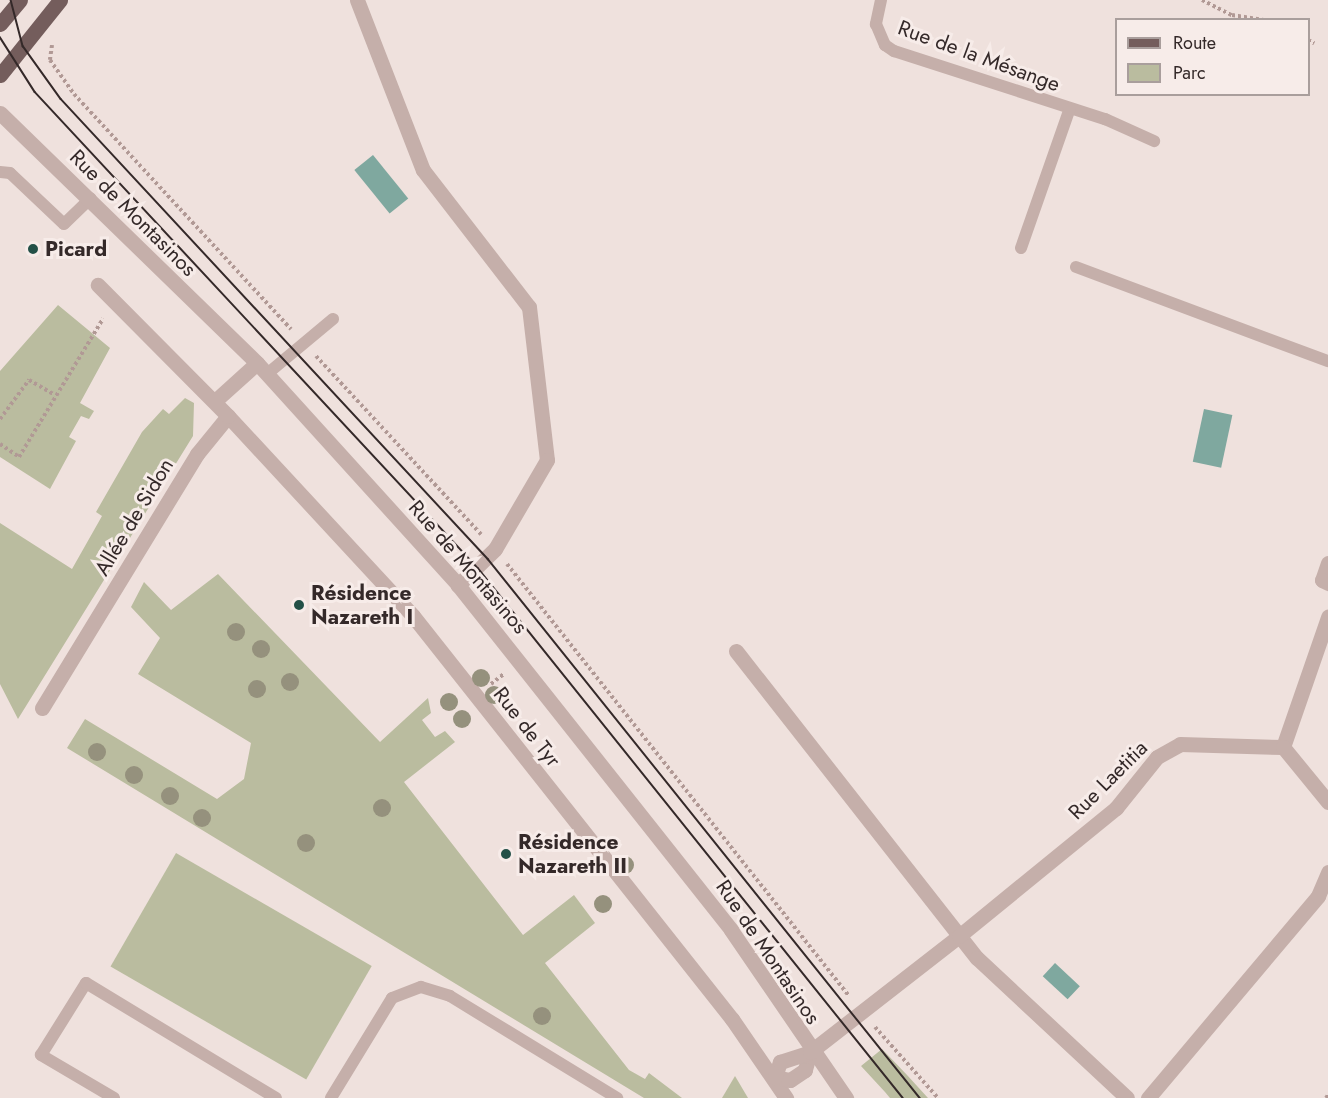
<!DOCTYPE html>
<meta charset="utf-8">
<style>
body{margin:0}
#map{position:relative;width:1328px;height:1098px;overflow:hidden;background:#efe1dd;font-family:Jost,sans-serif}
div>[style]{position:absolute}
.green>*{inset:0;background:#babc9f;transform-origin:0 0}
.water>*{inset:0;background:#7fa89f;transform-origin:0 0}
.path>*{height:4px;margin-top:-2px;transform-origin:0;background:repeating-linear-gradient(90deg,#b19995 0 3px,transparent 0 6px)}
.service>*{height:12px;margin:-6px;padding:0 6px;transform-origin:6px;border-radius:6px;background:#c5afaa}
.minor>*{height:15px;margin:-7.5px;padding:0 7.5px;transform-origin:7.5px;border-radius:7.5px;background:#c5afaa}
.primary>*{height:15px;margin:-7.5px;padding:0 7.5px;transform-origin:7.5px;border-radius:7.5px;background:#745d5c}
.tram>*{height:1.5px;margin:-0.75px;padding:0 0.75px;transform-origin:0.75px;border-radius:0.75px;background:#342929}
.trees>*{width:18px;height:18px;margin:-9px;border-radius:50%;background:#95917d}
.dots>*{width:16px;height:16px;translate:-50% -50%;box-sizing:border-box;border:3px solid #f7ece9;border-radius:50%}
span{translate:-50% -50%;white-space:nowrap;text-align:center;line-height:1.15;-webkit-text-stroke:6px #f7ece9;paint-order:stroke}
.street-label{font-size:21px;color:#342929}
.poi-label{font-size:21px;color:#342929;font-weight:700}
.left{translate:0 -50%;text-align:left}
.legend{position:absolute;left:1115px;top:18px;width:195px;height:78px;box-sizing:border-box;background:#f7ece9;border:2px solid #a99e9c;margin:0;padding:8px 10px;list-style:none;font-size:18px;color:#342929}
.legend li{display:flex;align-items:center;gap:12px;height:30px}
.legend b{width:30px;border:2px solid #a99e9c}
</style>
<div id="map">
<div class="green">
<div style="clip-path:polygon(58px 305px,110px 348px,80px 403px,94px 411px,89px 419px,81px 416px,69px 437px,76px 441px,50px 489px,0 457px,0 371px)"></div>
<div style="clip-path:polygon(185px 398px,194px 403px,193px 436px,18px 719px,0 684px,0 523px,72px 569px,102px 516px,96px 512px,142px 432px,163px 409px,169px 414px)"></div>
<div style="clip-path:polygon(218px 574px,380px 742px,428px 698px,431px 713px,422px 720px,435px 737px,445px 731px,455px 742px,404px 782px,523px 935px,574px 895px,595px 923px,545px 963px,629px 1070px,645px 1079px,649px 1073px,682px 1098px,644px 1098px,67px 748px,85px 719px,217px 799px,244px 779px,251px 743px,138px 674px,160px 638px,131px 607px,144px 582px,171px 610px)"></div>
<div style="left:176px;top:853px;width:226px;height:131px;rotate:30deg"></div>
<div style="clip-path:polygon(882px 1049px,907px 1075px,928px 1098px,890px 1098px,885px 1092px,861px 1066px)"></div>
<div style="clip-path:polygon(735px 1076px,748px 1098px,722px 1098px)"></div>
</div>
<div class="water">
<div style="left:373px;top:155px;width:56px;height:24px;rotate:51deg"></div>
<div style="left:1204px;top:409px;width:29px;height:54px;rotate:12deg"></div>
<div style="left:1055px;top:963px;width:34px;height:18px;rotate:43deg"></div>
</div>
<div class="path">
<div style="left:1202px;top:0;width:34px;rotate:27deg"></div>
<div style="left:1232px;top:15px;width:32px;rotate:9deg"></div>
<div style="left:1308px;top:40px;width:7px;rotate:27deg"></div>
<div style="left:52px;top:45px;width:15px;rotate:98deg"></div>
<div style="left:50px;top:60px;width:42px;rotate:54.8deg"></div>
<div style="left:74px;top:94px;width:320px;rotate:47.3deg"></div>
<div style="left:316px;top:356px;width:243px;rotate:47.2deg"></div>
<div style="left:0;top:419px;width:49px;rotate:-53.4deg"></div>
<div style="left:29px;top:380px;width:30px;rotate:30deg"></div>
<div style="left:0;top:444px;width:23px;rotate:34deg"></div>
<div style="left:19px;top:457px;width:162px;rotate:-58.7deg"></div>
<div style="left:507px;top:564px;width:551px;rotate:51.63deg"></div>
<div style="left:491px;top:684px;width:16px;rotate:-38deg"></div>
<div style="left:875px;top:1027px;width:95px;rotate:48.4deg"></div>
<div style="left:1326px;top:1098px;width:4px;rotate:-56deg"></div>
</div>
<div class="service">
<div style="left:881px;top:0;width:25px;rotate:102deg"></div>
<div style="left:876px;top:24px;width:23px;rotate:67deg"></div>
<div style="left:885px;top:45px;width:11px;rotate:34deg"></div>
<div style="left:894px;top:51px;width:222px;rotate:17.9deg"></div>
<div style="left:1105px;top:119px;width:54px;rotate:24.2deg"></div>
<div style="left:0;top:172px;width:10px;rotate:6deg"></div>
<div style="left:10px;top:173px;width:74px;rotate:43.4deg"></div>
<div style="left:64px;top:224px;width:37px;rotate:-44deg"></div>
<div style="left:1021px;top:248px;width:148px;rotate:-70.7deg"></div>
<div style="left:1076px;top:267px;width:269px;rotate:20.5deg"></div>
<div style="left:267px;top:374px;width:86px;rotate:-39.8deg"></div>
<div style="left:114px;top:1098px;width:85px;rotate:-149.5deg"></div>
<div style="left:41px;top:1055px;width:85px;rotate:-58deg"></div>
<div style="left:86px;top:983px;width:222px;rotate:31.2deg"></div>
<div style="left:331px;top:1098px;width:117px;rotate:-58.6deg"></div>
<div style="left:392px;top:998px;width:31px;rotate:-21deg"></div>
<div style="left:421px;top:987px;width:30px;rotate:17deg"></div>
<div style="left:450px;top:996px;width:196px;rotate:31.4deg"></div>
</div>
<div class="minor">
<div style="left:357px;top:0;width:182px;rotate:68.8deg"></div>
<div style="left:423px;top:170px;width:173px;rotate:52.3deg"></div>
<div style="left:529px;top:307px;width:154px;rotate:83.3deg"></div>
<div style="left:547px;top:460px;width:103px;rotate:120.3deg"></div>
<div style="left:495px;top:549px;width:52px;rotate:135.8deg"></div>
<div style="left:0;top:113px;width:359px;rotate:44.2deg"></div>
<div style="left:257px;top:363px;width:299px;rotate:47.8deg"></div>
<div style="left:458px;top:585px;width:440px;rotate:51.6deg"></div>
<div style="left:731px;top:930px;width:204px;rotate:55.6deg"></div>
<div style="left:216px;top:400px;width:55px;rotate:-42.1deg"></div>
<div style="left:228px;top:416px;width:272px;rotate:47.2deg"></div>
<div style="left:413px;top:616px;width:514px;rotate:51.64deg"></div>
<div style="left:732px;top:1019px;width:96px;rotate:55.6deg"></div>
<div style="left:1328px;top:563px;width:18px;rotate:109deg"></div>
<div style="left:1322px;top:580px;width:7px;rotate:27deg"></div>
<div style="left:736px;top:651px;width:390px;rotate:51.9deg"></div>
<div style="left:977px;top:958px;width:205px;rotate:43deg"></div>
<div style="left:42px;top:708px;width:298px;rotate:-58.6deg"></div>
<div style="left:197px;top:454px;width:49px;rotate:-50.8deg"></div>
<div style="left:228px;top:416px;width:185px;rotate:-134.8deg"></div>
<div style="left:1283px;top:747px;width:138px;rotate:-70.9deg"></div>
<div style="left:810px;top:1052px;width:19px;rotate:106deg"></div>
<div style="left:805px;top:1070px;width:18px;rotate:146deg"></div>
<div style="left:790px;top:1080px;width:15px;rotate:-169deg"></div>
<div style="left:775px;top:1077px;width:16px;rotate:-72deg"></div>
<div style="left:780px;top:1062px;width:32px;rotate:-18deg"></div>
<div style="left:810px;top:1052px;width:189px;rotate:-37.9deg"></div>
<div style="left:959px;top:936px;width:203px;rotate:-39.2deg"></div>
<div style="left:1116px;top:808px;width:65px;rotate:-51.2deg"></div>
<div style="left:1157px;top:757px;width:26px;rotate:-29deg"></div>
<div style="left:1180px;top:744px;width:103px;rotate:1.7deg"></div>
<div style="left:1283px;top:747px;width:71px;rotate:50.7deg"></div>
<div style="left:1148px;top:1098px;width:264px;rotate:-49.9deg"></div>
<div style="left:1318px;top:896px;width:26px;rotate:-67deg"></div>
</div>
<div class="primary">
<div style="left:0;top:24px;width:31px;rotate:-50deg"></div>
<div style="left:0;top:75px;width:96px;rotate:-51.3deg"></div>
</div>
<div class="tram">
<div style="left:11px;top:0;width:48px;rotate:75.4deg"></div>
<div style="left:23px;top:46px;width:65px;rotate:54.4deg"></div>
<div style="left:61px;top:99px;width:628px;rotate:47.13deg"></div>
<div style="left:488px;top:559px;width:691px;rotate:51.29deg"></div>
<div style="left:0;top:37px;width:65px;rotate:57.5deg"></div>
<div style="left:35px;top:92px;width:650px;rotate:47.06deg"></div>
<div style="left:478px;top:568px;width:679px;rotate:51.27deg"></div>
</div>
<div class="trees">
<div style="left:236px;top:632px"></div>
<div style="left:261px;top:649px"></div>
<div style="left:481px;top:678px"></div>
<div style="left:290px;top:682px"></div>
<div style="left:257px;top:689px"></div>
<div style="left:494px;top:695px"></div>
<div style="left:449px;top:702px"></div>
<div style="left:462px;top:719px"></div>
<div style="left:97px;top:752px"></div>
<div style="left:134px;top:775px"></div>
<div style="left:170px;top:796px"></div>
<div style="left:382px;top:808px"></div>
<div style="left:202px;top:818px"></div>
<div style="left:306px;top:843px"></div>
<div style="left:625px;top:865px"></div>
<div style="left:603px;top:904px"></div>
<div style="left:542px;top:1016px"></div>
</div>
<div class="dots">
<div style="left:33px;top:249px;background:#235047"></div>
<div style="left:299px;top:605px;background:#235047"></div>
<div style="left:506px;top:854px;background:#235047"></div>
</div>
<div class="street-label">
<span style="left:979px;top:56px;rotate:20deg">Rue de la Mésange</span>
<span style="left:133px;top:213px;rotate:45deg">Rue de Montasinos</span>
<span style="left:134px;top:517px;rotate:-59deg">Allée de Sidon</span>
<span style="left:468px;top:567px;rotate:49deg">Rue de Montasinos</span>
<span style="left:527px;top:727px;rotate:52deg">Rue de Tyr</span>
<span style="left:1108px;top:780px;rotate:-45deg">Rue Laetitia</span>
<span style="left:768px;top:952px;rotate:56deg">Rue de Montasinos</span>
</div>
<div class="poi-label">
<span class="left" style="left:45px;top:249px">Picard</span>
<span class="left" style="left:311px;top:605px">Résidence<br>Nazareth I</span>
<span class="left" style="left:518px;top:854px">Résidence<br>Nazareth II</span>
</div>
<ul class="legend">
<li><b style="height:8px;background:#745d5c"></b>Route</li>
<li><b style="height:16px;background:#babc9f"></b>Parc</li>
</ul>
</div>
